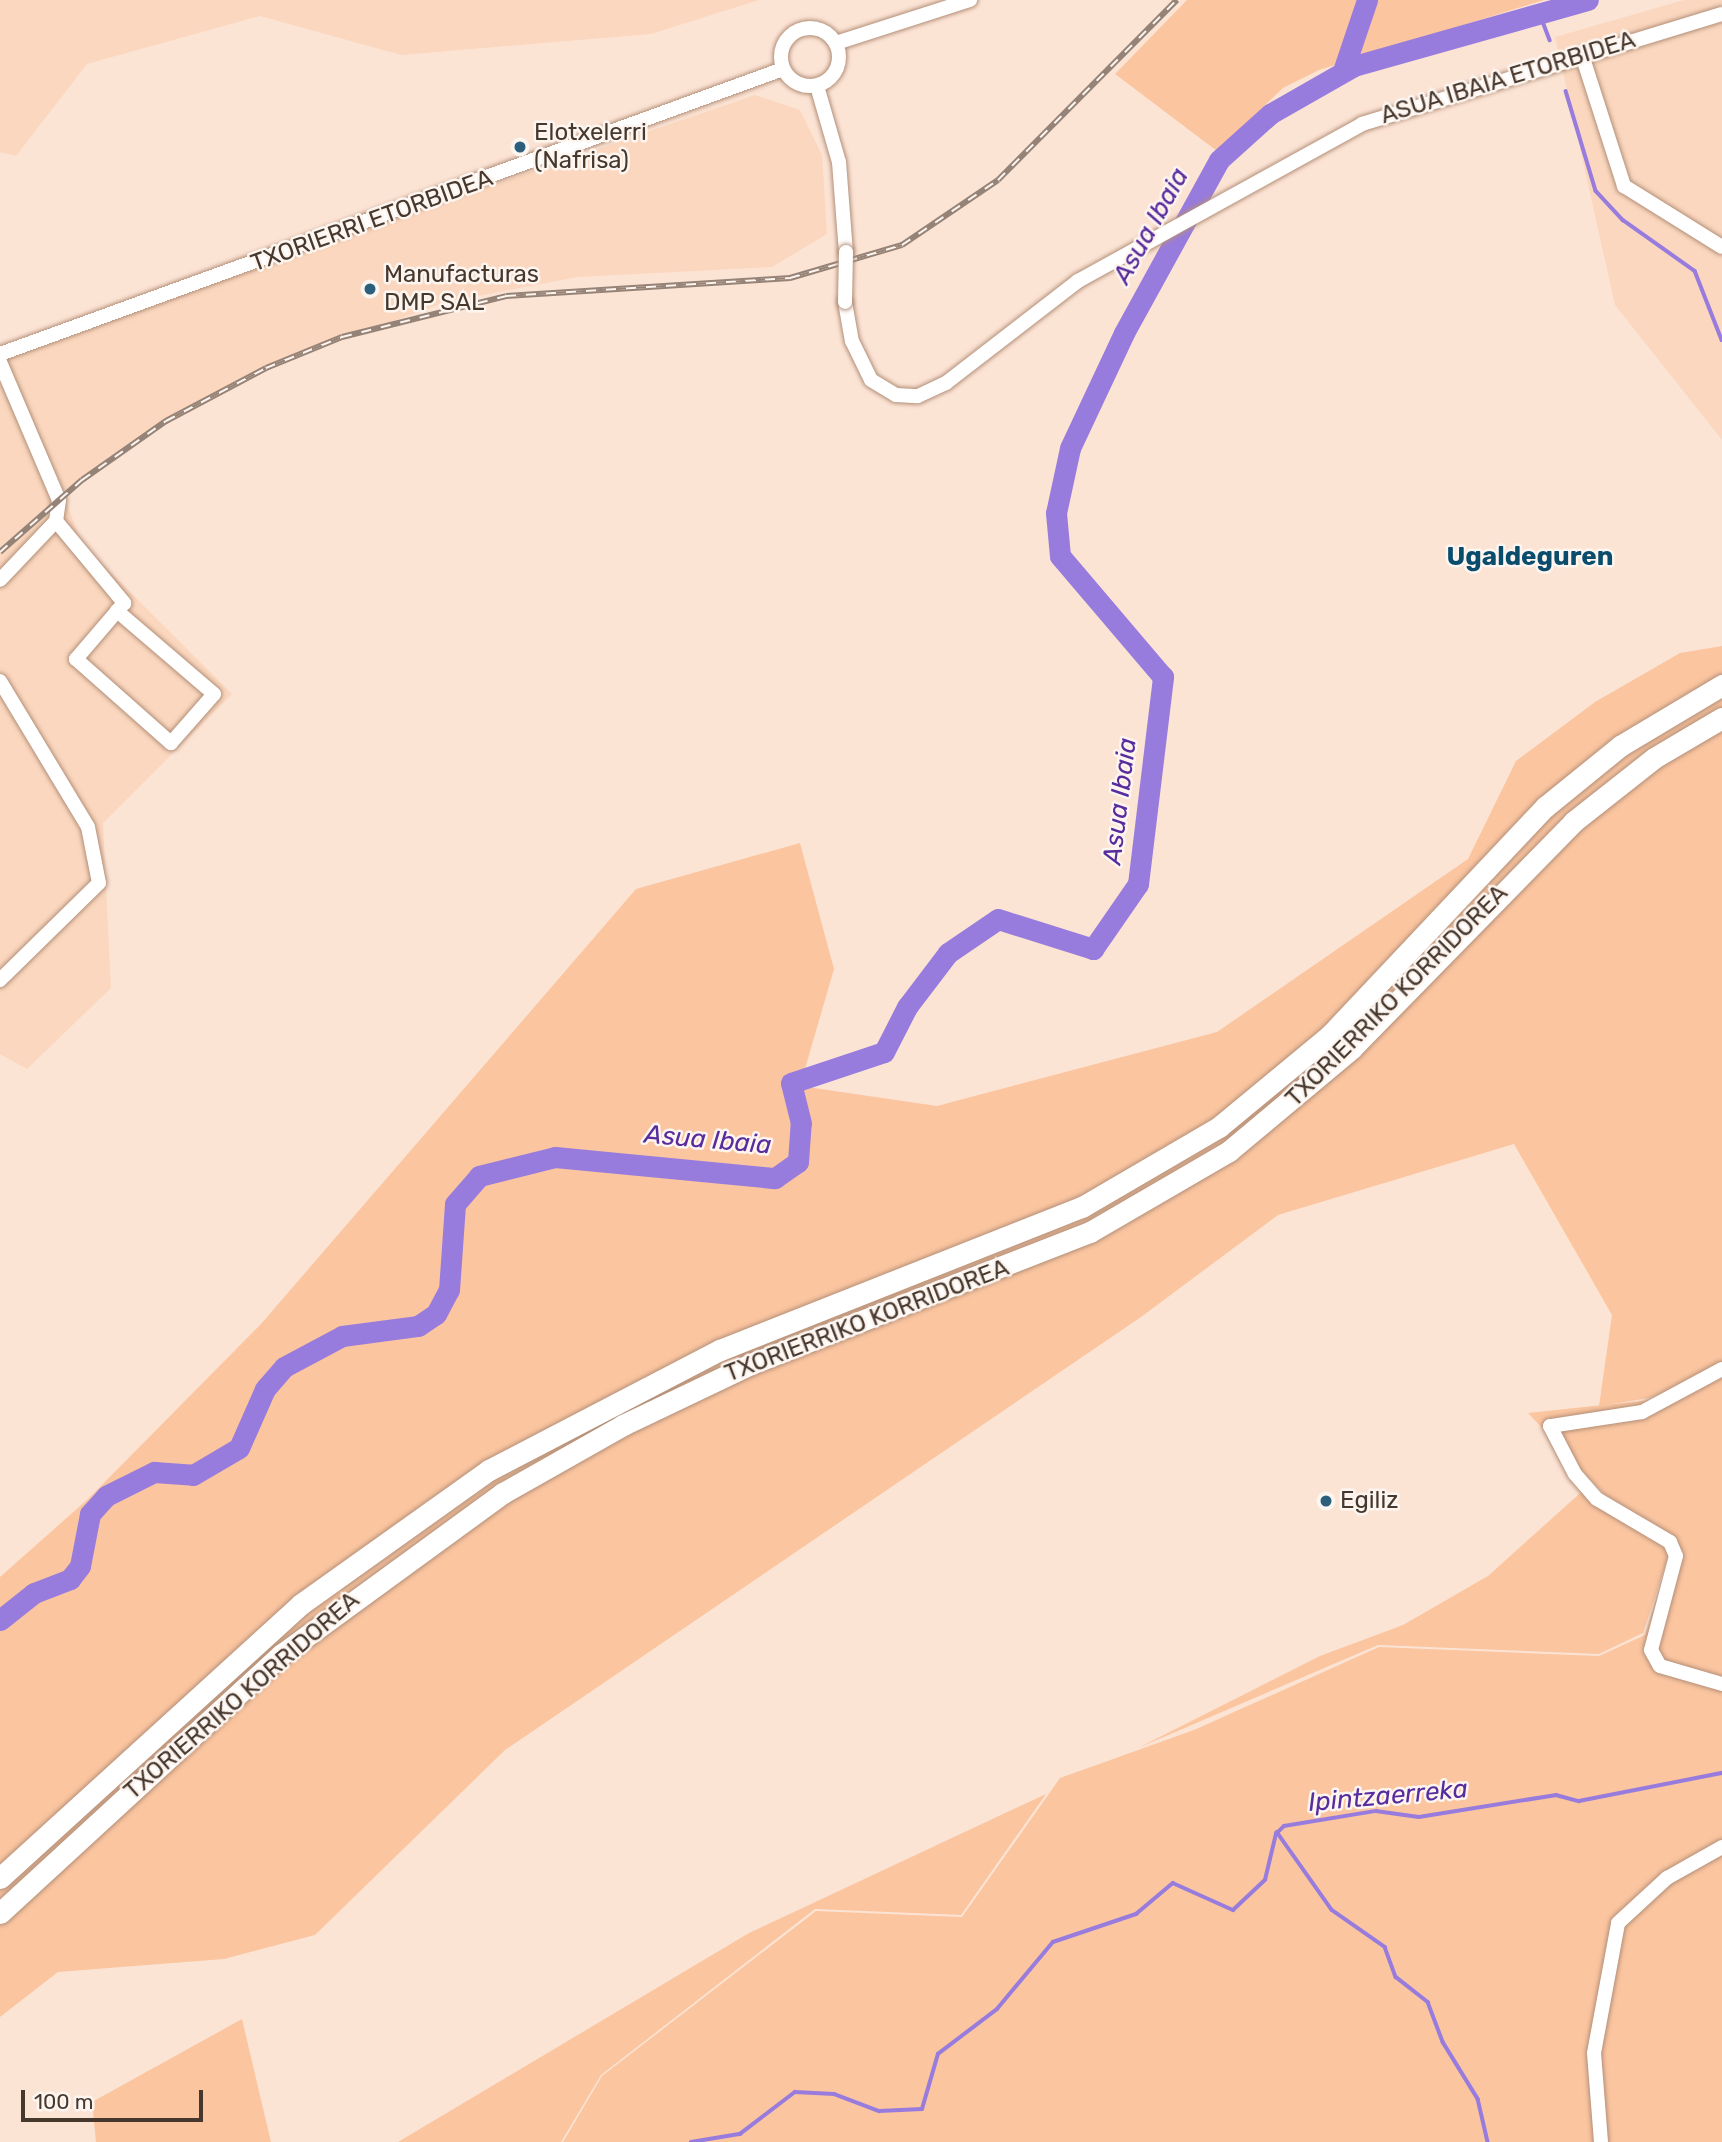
<!DOCTYPE html>
<style>
body{margin:0}
#map{position:relative;width:1722px;height:2142px;overflow:hidden;background:#fce4d5;font-family:Rubik,sans-serif}
div>[style]{position:absolute}
.built>*{inset:0;background:#fbd7bf}
.green>*{inset:0;background:#fbc5a0}
.stream>*{height:3.5px;margin:-1.75px;padding:0 1.75px;transform-origin:1.75px;border-radius:1.75px;background:#987cdd}
.river>*{height:21px;margin:-10.5px;padding:0 10.5px;transform-origin:10.5px;border-radius:10.5px;background:#987cdd}
.roads{filter:drop-shadow(0 0 2px #b38f78) drop-shadow(0 0 2px #b38f78)}
.minor>*{height:14px;margin:-7px;padding:0 7px;transform-origin:7px;border-radius:7px;background:#fff}
.minor>.ring{margin:-7px;padding:0;box-sizing:content-box;background:none;border:14px solid #fff;border-radius:50%}
.highway>*{height:21px;margin:-10.5px;padding:0 10.5px;transform-origin:10.5px;border-radius:10.5px;background:#fff}
.rail>*{height:6px;margin-top:-3px;transform-origin:0;background:repeating-linear-gradient(90deg,#fdf5f0 0 10px,#968377 0 20px);box-sizing:border-box;border-block:2px solid #968377}
.bridges{filter:drop-shadow(0 0 2px #b38f78) drop-shadow(0 0 2px #b38f78)}
.minor-bridge>*{height:14px;margin:-7px;padding:0 7px;transform-origin:7px;border-radius:7px;background:#fff}
.dots>*{width:19px;height:19px;translate:-50% -50%;box-sizing:border-box;border:4px solid #fdf5f0;border-radius:50%}
span{translate:-50% -50%;white-space:nowrap;text-align:center;line-height:1.15;-webkit-text-stroke:5px #fdf5f0;paint-order:stroke}
.street-label{font-size:24px;color:#47382e}
.poi-label{font-size:24px;color:#47382e}
.left{translate:0 -50%;text-align:left}
.water-label{font-size:26px;color:#582c9d;font-style:italic}
.neighbourhood-label{font-size:26px;color:#0a4c6b;font-weight:700}
.scale{position:absolute;left:21px;top:2090px;width:182px;height:32px;box-sizing:border-box;border:4px solid #47382e;border-top:0;padding-left:9px;font-size:21px;line-height:24px;white-space:nowrap;color:#47382e;-webkit-text-stroke:5px #fdf5f0;paint-order:stroke}
</style>
<div id="map">
<div class="built">
<div style="clip-path:polygon(0 0,759px 0,651px 34px,401px 55px,260px 16px,87px 64px,16px 156px,0 152px)"></div>
<div style="clip-path:polygon(1684px 0,1722px 0,1722px 440px,1615px 305px,1555px 37px)"></div>
<div style="clip-path:polygon(755px 95px,800px 110px,822px 155px,827px 234px,772px 267px,578px 277px,446px 302px,258px 370px,124px 447px,64px 495px,81px 543px,232px 694px,103px 823px,111px 988px,27px 1069px,0 1054px,0 354px)"></div>
</div>
<div class="green">
<div style="clip-path:polygon(1187px 0,1544px 0,1319px 70px,1283px 88px,1217px 151px,1115px 74px)"></div>
<div style="clip-path:polygon(1722px 646px,1722px 1373px,1649px 1398px,1599px 1406px,1612px 1315px,1514px 1144px,1278px 1215px,1141px 1317px,505px 1750px,315px 1935px,224px 1959px,58px 1972px,0 2017px,0 1577px,88px 1499px,261px 1324px,636px 889px,800px 843px,834px 969px,800px 1086px,937px 1106px,1217px 1032px,1468px 859px,1516px 761px,1595px 702px,1680px 653px)"></div>
<div style="clip-path:polygon(1722px 1374px,1722px 2142px,563px 2142px,602px 2076px,816px 1911px,962px 1917px,1060px 1778px,1194px 1730px,1379px 1647px,1599px 1656px,1645px 1635px,1673px 1547px,1621px 1512px,1528px 1413px,1650px 1400px)"></div>
<div style="clip-path:polygon(1588px 1486px,1671px 1548px,1643px 1633px,1599px 1654px,1378px 1645px,1138px 1748px,1320px 1656px,1403px 1625px,1488px 1576px)"></div>
<div style="clip-path:polygon(1046px 1794px,961px 1915px,815px 1909px,601px 2075px,561px 2142px,398px 2142px,749px 1933px)"></div>
<div style="clip-path:polygon(242px 2019px,271px 2142px,96px 2142px,92px 2102px)"></div>
</div>
<div class="stream">
<div style="left:1540px;top:14px;width:28px;rotate:69deg"></div>
<div style="left:1566px;top:91px;width:104px;rotate:73.3deg"></div>
<div style="left:1596px;top:191px;width:40px;rotate:47deg"></div>
<div style="left:1623px;top:220px;width:88px;rotate:35.3deg"></div>
<div style="left:1695px;top:271px;width:74px;rotate:68.6deg"></div>
<div style="left:1277px;top:1832px;width:95px;rotate:54.8deg"></div>
<div style="left:1332px;top:1910px;width:65px;rotate:34.9deg"></div>
<div style="left:1385px;top:1947px;width:32px;rotate:70deg"></div>
<div style="left:1396px;top:1977px;width:41px;rotate:38deg"></div>
<div style="left:1428px;top:2002px;width:43px;rotate:69.4deg"></div>
<div style="left:1443px;top:2042px;width:67px;rotate:58.4deg"></div>
<div style="left:1478px;top:2099px;width:44px;rotate:76.9deg"></div>
<div style="left:691px;top:2142px;width:50px;rotate:-9.3deg"></div>
<div style="left:740px;top:2134px;width:69px;rotate:-37.4deg"></div>
<div style="left:795px;top:2092px;width:39px;rotate:3deg"></div>
<div style="left:834px;top:2094px;width:48px;rotate:20.7deg"></div>
<div style="left:879px;top:2111px;width:43px;rotate:-2.7deg"></div>
<div style="left:922px;top:2109px;width:57px;rotate:-73.8deg"></div>
<div style="left:938px;top:2054px;width:74px;rotate:-37.3deg"></div>
<div style="left:997px;top:2009px;width:87px;rotate:-50.1deg"></div>
<div style="left:1053px;top:1942px;width:88px;rotate:-18.6deg"></div>
<div style="left:1136px;top:1914px;width:48px;rotate:-40deg"></div>
<div style="left:1173px;top:1883px;width:66px;rotate:24.2deg"></div>
<div style="left:1233px;top:1910px;width:44px;rotate:-43.2deg"></div>
<div style="left:1265px;top:1880px;width:47px;rotate:-76.6deg"></div>
<div style="left:1276px;top:1834px;width:11px;rotate:-45deg"></div>
<div style="left:1284px;top:1826px;width:93px;rotate:-9.3deg"></div>
<div style="left:1376px;top:1811px;width:43px;rotate:7.9deg"></div>
<div style="left:1419px;top:1817px;width:139px;rotate:-9.1deg"></div>
<div style="left:1556px;top:1795px;width:24px;rotate:15deg"></div>
<div style="left:1579px;top:1801px;width:146px;rotate:-11.1deg"></div>
</div>
<div class="river">
<div style="left:1343px;top:71px;width:75px;rotate:-71.3deg"></div>
<div style="left:0;top:1620px;width:43px;rotate:-38.5deg"></div>
<div style="left:34px;top:1593px;width:39px;rotate:-21deg"></div>
<div style="left:70px;top:1579px;width:16px;rotate:-52deg"></div>
<div style="left:80px;top:1566px;width:53px;rotate:-79.1deg"></div>
<div style="left:90px;top:1514px;width:24px;rotate:-48deg"></div>
<div style="left:106px;top:1496px;width:54px;rotate:-26.6deg"></div>
<div style="left:154px;top:1472px;width:39px;rotate:4deg"></div>
<div style="left:193px;top:1475px;width:53px;rotate:-30.4deg"></div>
<div style="left:239px;top:1448px;width:64px;rotate:-66.2deg"></div>
<div style="left:265px;top:1389px;width:29px;rotate:-49deg"></div>
<div style="left:284px;top:1367px;width:66px;rotate:-28.1deg"></div>
<div style="left:342px;top:1336px;width:77px;rotate:-7.5deg"></div>
<div style="left:418px;top:1326px;width:22px;rotate:-34deg"></div>
<div style="left:436px;top:1314px;width:27px;rotate:-62deg"></div>
<div style="left:449px;top:1290px;width:86px;rotate:-86deg"></div>
<div style="left:455px;top:1204px;width:37px;rotate:-49deg"></div>
<div style="left:479px;top:1176px;width:78px;rotate:-14deg"></div>
<div style="left:555px;top:1157px;width:221px;rotate:5.5deg"></div>
<div style="left:775px;top:1178px;width:28px;rotate:-35deg"></div>
<div style="left:798px;top:1162px;width:39px;rotate:-86deg"></div>
<div style="left:801px;top:1123px;width:41px;rotate:-104deg"></div>
<div style="left:791px;top:1083px;width:98px;rotate:-18.4deg"></div>
<div style="left:884px;top:1052px;width:51px;rotate:-62.9deg"></div>
<div style="left:907px;top:1007px;width:68px;rotate:-52.8deg"></div>
<div style="left:948px;top:953px;width:60px;rotate:-34.2deg"></div>
<div style="left:998px;top:919px;width:100px;rotate:17.5deg"></div>
<div style="left:1093px;top:949px;width:79px;rotate:-55.3deg"></div>
<div style="left:1138px;top:884px;width:209px;rotate:-83.1deg"></div>
<div style="left:1163px;top:677px;width:159px;rotate:-130.4deg"></div>
<div style="left:1060px;top:556px;width:43px;rotate:-95.3deg"></div>
<div style="left:1056px;top:513px;width:66px;rotate:-77.8deg"></div>
<div style="left:1070px;top:448px;width:127px;rotate:-64.8deg"></div>
<div style="left:1124px;top:333px;width:197px;rotate:-61.2deg"></div>
<div style="left:1219px;top:160px;width:69px;rotate:-42deg"></div>
<div style="left:1270px;top:114px;width:97px;rotate:-29.7deg"></div>
<div style="left:1354px;top:66px;width:243px;rotate:-15.8deg"></div>
</div>
<div class="roads">
<div class="minor">
<div class="ring" style="left:781px;top:28px;width:44px;height:44px"></div>
<div style="left:836px;top:43px;width:141px;rotate:-17.8deg"></div>
<div style="left:1582px;top:55px;width:138px;rotate:72.2deg"></div>
<div style="left:1624px;top:186px;width:115px;rotate:31.9deg"></div>
<div style="left:817px;top:86px;width:79px;rotate:73.9deg"></div>
<div style="left:839px;top:162px;width:90px;rotate:85.6deg"></div>
<div style="left:845px;top:302px;width:40px;rotate:80deg"></div>
<div style="left:852px;top:341px;width:43px;rotate:64deg"></div>
<div style="left:871px;top:380px;width:29px;rotate:31deg"></div>
<div style="left:896px;top:395px;width:22px;rotate:3deg"></div>
<div style="left:918px;top:396px;width:31px;rotate:-25deg"></div>
<div style="left:946px;top:383px;width:167px;rotate:-37.7deg"></div>
<div style="left:1078px;top:281px;width:325px;rotate:-28.9deg"></div>
<div style="left:1362px;top:124px;width:376px;rotate:-17deg"></div>
<div style="left:0;top:354px;width:833px;rotate:-20deg"></div>
<div style="left:0;top:362px;width:150px;rotate:66.9deg"></div>
<div style="left:59px;top:500px;width:21px;rotate:98deg"></div>
<div style="left:56px;top:521px;width:81px;rotate:133.5deg"></div>
<div style="left:56px;top:521px;width:107px;rotate:50.3deg"></div>
<div style="left:124px;top:603px;width:74px;rotate:130.6deg"></div>
<div style="left:76px;top:659px;width:127px;rotate:41.5deg"></div>
<div style="left:171px;top:743px;width:65px;rotate:-48.7deg"></div>
<div style="left:214px;top:694px;width:128px;rotate:-139.4deg"></div>
<div style="left:0;top:681px;width:170px;rotate:58.9deg"></div>
<div style="left:88px;top:827px;width:57px;rotate:78.9deg"></div>
<div style="left:99px;top:883px;width:139px;rotate:135.6deg"></div>
<div style="left:1722px;top:1369px;width:91px;rotate:151.7deg"></div>
<div style="left:1642px;top:1412px;width:93px;rotate:171.3deg"></div>
<div style="left:1550px;top:1426px;width:54px;rotate:62.5deg"></div>
<div style="left:1575px;top:1474px;width:33px;rotate:49deg"></div>
<div style="left:1597px;top:1499px;width:85px;rotate:30.5deg"></div>
<div style="left:1670px;top:1542px;width:15px;rotate:67deg"></div>
<div style="left:1676px;top:1556px;width:97px;rotate:104.9deg"></div>
<div style="left:1651px;top:1650px;width:18px;rotate:61deg"></div>
<div style="left:1660px;top:1666px;width:65px;rotate:16.2deg"></div>
<div style="left:1601px;top:2142px;width:89px;rotate:-94.5deg"></div>
<div style="left:1594px;top:2053px;width:132px;rotate:-79.5deg"></div>
<div style="left:1618px;top:1923px;width:67px;rotate:-42.6deg"></div>
<div style="left:1667px;top:1878px;width:63px;rotate:-29.4deg"></div>
</div>
<div class="highway">
<div style="left:0;top:1878px;width:407px;rotate:-42.3deg"></div>
<div style="left:301px;top:1604px;width:231px;rotate:-35.5deg"></div>
<div style="left:489px;top:1470px;width:260px;rotate:-27.5deg"></div>
<div style="left:720px;top:1350px;width:389px;rotate:-21.6deg"></div>
<div style="left:1082px;top:1207px;width:159px;rotate:-30.3deg"></div>
<div style="left:1219px;top:1127px;width:143px;rotate:-39.6deg"></div>
<div style="left:1329px;top:1036px;width:315px;rotate:-46.7deg"></div>
<div style="left:1545px;top:807px;width:97px;rotate:-39.1deg"></div>
<div style="left:1620px;top:746px;width:119px;rotate:-30.9deg"></div>
<div style="left:0;top:1913px;width:383px;rotate:-42.6deg"></div>
<div style="left:282px;top:1654px;width:273px;rotate:-36.1deg"></div>
<div style="left:503px;top:1493px;width:138px;rotate:-29.5deg"></div>
<div style="left:623px;top:1425px;width:142px;rotate:-25.5deg"></div>
<div style="left:751px;top:1364px;width:364px;rotate:-21.3deg"></div>
<div style="left:1090px;top:1232px;width:161px;rotate:-30.2deg"></div>
<div style="left:1229px;top:1151px;width:160px;rotate:-39.9deg"></div>
<div style="left:1352px;top:1048px;width:316px;rotate:-45.6deg"></div>
<div style="left:1573px;top:822px;width:103px;rotate:-38.3deg"></div>
<div style="left:1654px;top:758px;width:79px;rotate:-30.5deg"></div>
</div>
</div>
<div class="rail">
<div style="left:0;top:552px;width:109px;rotate:-41.3deg"></div>
<div style="left:82px;top:480px;width:103px;rotate:-35.1deg"></div>
<div style="left:166px;top:421px;width:113px;rotate:-27.9deg"></div>
<div style="left:266px;top:368px;width:82px;rotate:-22.2deg"></div>
<div style="left:342px;top:337px;width:169px;rotate:-14deg"></div>
<div style="left:506px;top:296px;width:285px;rotate:-3.6deg"></div>
<div style="left:790px;top:278px;width:117px;rotate:-16.4deg"></div>
<div style="left:902px;top:245px;width:116px;rotate:-34.1deg"></div>
<div style="left:998px;top:180px;width:254px;rotate:-45.2deg"></div>
</div>
<div class="bridges">
<div class="minor-bridge">
<div style="left:845px;top:302px;width:50px;rotate:-88.9deg"></div>
</div>
</div>
<div class="dots">
<div style="left:520px;top:147px;background:#2c5f7c"></div>
<div style="left:370px;top:289px;background:#2c5f7c"></div>
<div style="left:1326px;top:1501px;background:#2c5f7c"></div>
</div>
<div class="street-label">
<span style="left:1508px;top:78px;rotate:-17deg">ASUA IBAIA ETORBIDEA</span>
<span style="left:372px;top:221px;rotate:-20deg">TXORIERRI ETORBIDEA</span>
<span style="left:1397px;top:996px;rotate:-45deg">TXORIERRIKO KORRIDOREA</span>
<span style="left:867px;top:1321px;rotate:-21deg">TXORIERRIKO KORRIDOREA</span>
<span style="left:242px;top:1696px;rotate:-41deg">TXORIERRIKO KORRIDOREA</span>
</div>
<div class="poi-label">
<span class="left" style="left:534px;top:147px">Elotxelerri<br>(Nafrisa)</span>
<span class="left" style="left:384px;top:289px">Manufacturas<br>DMP SAL</span>
<span class="left" style="left:1340px;top:1501px">Egiliz</span>
</div>
<div class="water-label">
<span style="left:1151px;top:226px;rotate:-61deg">Asua Ibaia</span>
<span style="left:1120px;top:801px;rotate:-83deg">Asua Ibaia</span>
<span style="left:708px;top:1140px;rotate:5deg">Asua Ibaia</span>
<span style="left:1388px;top:1796px;rotate:-5deg">Ipintzaerreka</span>
</div>
<div class="neighbourhood-label">
<span style="left:1530px;top:557px">Ugaldeguren</span>
</div>
<div class="scale">100 m</div>
</div>
